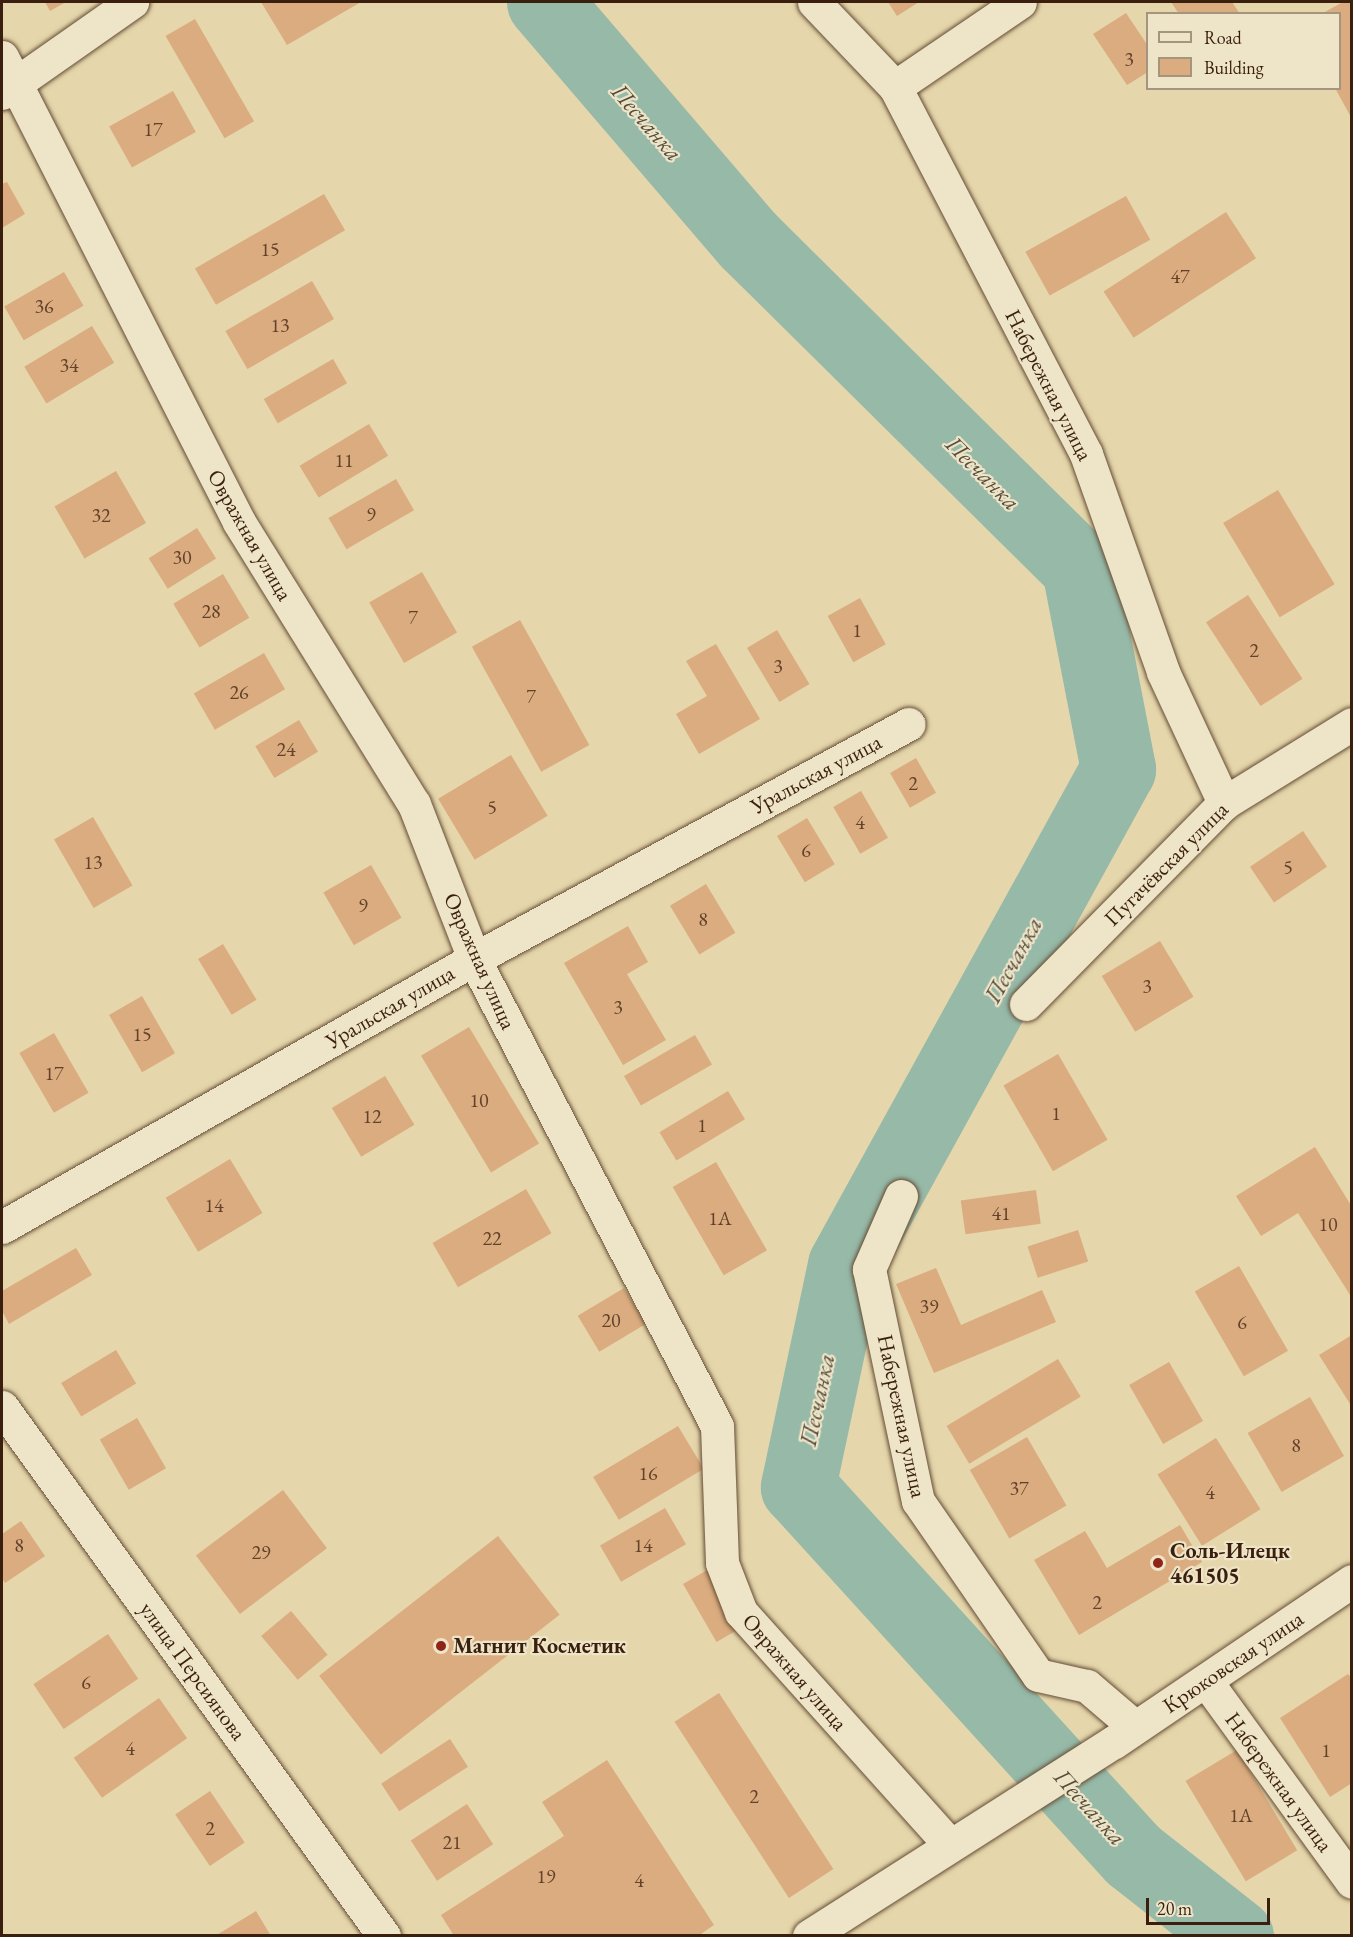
<!DOCTYPE html>
<meta charset="utf-8">
<style>
body{margin:0}
#map{position:relative;width:1353px;height:1937px;overflow:hidden;background:#e5d6ab;font-family:"EB Garamond",serif}
div>[style]{position:absolute}
.river>*{height:75px;margin:-37.5px;padding:0 37.5px;transform-origin:37.5px;border-radius:37.5px;background:#96b9a8}
.building>*{inset:0;background:#dbac7f;transform-origin:0 0}
.roads{filter:drop-shadow(0 0 2px #654d35) drop-shadow(0 0 2px #654d35)}
.minor>*{height:33px;margin:-16.5px;padding:0 16.5px;transform-origin:16.5px;border-radius:16.5px;background:#eee4c8}
.dots>*{width:16px;height:16px;translate:-50% -50%;box-sizing:border-box;border:3px solid #eee4c8;border-radius:50%}
span{translate:-50% -50%;white-space:nowrap;text-align:center;line-height:1.15;-webkit-text-stroke:4.5px #eee4c8;paint-order:stroke}
.number-label{font-size:20px;color:#62422a}
.number-label span{-webkit-text-stroke-width:0}
.street-label{font-size:22px;color:#3a1f0e}
.poi-label{font-size:22px;color:#3a1f0e;font-weight:700}
.left{translate:0 -50%;text-align:left}
.water-label{font-size:24px;color:#564d3c;font-style:italic}
.frame{position:absolute;inset:0;border:3px solid #3a1f0e;pointer-events:none}
.legend{position:absolute;left:1146px;top:12px;width:195px;height:78px;box-sizing:border-box;background:#eee4c8;border:2px solid #a6957e;margin:0;padding:8px 10px;list-style:none;font-size:18px;color:#3a1f0e}
.legend li{display:flex;align-items:center;gap:12px;height:30px}
.legend b{width:30px;border:2px solid #a6957e}
.scale{position:absolute;left:1146px;top:1898px;width:124px;height:27px;box-sizing:border-box;border:3px solid #3a1f0e;border-top:0;padding-left:8px;font-size:18px;line-height:21px;white-space:nowrap;color:#3a1f0e;-webkit-text-stroke:4px #eee4c8;paint-order:stroke}
</style>
<div id="map">
<div class="river">
<div style="left:544px;top:2px;width:313px;rotate:49.4deg"></div>
<div style="left:748px;top:240px;width:466px;rotate:44.7deg"></div>
<div style="left:1079px;top:568px;width:205px;rotate:79deg"></div>
<div style="left:1118px;top:769px;width:566px;rotate:118.83deg"></div>
<div style="left:845px;top:1265px;width:227px;rotate:102deg"></div>
<div style="left:798px;top:1487px;width:498px;rotate:47.7deg"></div>
<div style="left:1133px;top:1855px;width:131px;rotate:38.2deg"></div>
</div>
<div class="building">
<div style="clip-path:polygon(45px 2px,66px 2px,50px 11px)"></div>
<div style="clip-path:polygon(261px 2px,361px 2px,287px 45px)"></div>
<div style="clip-path:polygon(888px 2px,919px 2px,897px 16px)"></div>
<div style="clip-path:polygon(1171px 2px,1232px 2px,1240px 14px,1179px 14px)"></div>
<div style="clip-path:polygon(1343px 2px,1352px 2px,1352px 119px,1335px 88px,1340px 88px,1340px 14px,1321px 14px)"></div>
<div style="clip-path:polygon(1126px 13px,1148px 46px,1148px 72px,1127px 85px,1093px 34px)"></div>
<div style="left:195px;top:19px;width:118px;height:34px;rotate:60deg"></div>
<div style="left:173px;top:91px;width:47px;height:73px;rotate:61deg"></div>
<div style="clip-path:polygon(7px 182px,25px 214px,2px 228px,2px 184px)"></div>
<div style="left:324px;top:194px;width:42px;height:149px;rotate:60deg"></div>
<div style="left:1126px;top:196px;width:50px;height:115px;rotate:61deg"></div>
<div style="left:1226px;top:212px;width:55px;height:146px;rotate:57deg"></div>
<div style="left:64px;top:272px;width:39px;height:69px;rotate:60deg"></div>
<div style="left:312px;top:281px;width:44px;height:100px;rotate:60deg"></div>
<div style="left:92px;top:326px;width:43px;height:79px;rotate:59deg"></div>
<div style="left:333px;top:359px;width:28px;height:80px;rotate:60deg"></div>
<div style="left:369px;top:424px;width:37px;height:81px;rotate:59deg"></div>
<div style="left:116px;top:471px;width:60px;height:71px;rotate:60deg"></div>
<div style="left:396px;top:479px;width:36px;height:78px;rotate:60deg"></div>
<div style="left:1278px;top:490px;width:110px;height:64px;rotate:59deg"></div>
<div style="left:197px;top:528px;width:36px;height:57px;rotate:58deg"></div>
<div style="left:422px;top:572px;width:70px;height:61px;rotate:60deg"></div>
<div style="left:223px;top:574px;width:51px;height:58px;rotate:59deg"></div>
<div style="left:1248px;top:595px;width:100px;height:50px;rotate:57deg"></div>
<div style="left:860px;top:598px;width:53px;height:37px;rotate:61deg"></div>
<div style="left:520px;top:620px;width:143px;height:55px;rotate:61deg"></div>
<div style="left:777px;top:630px;width:63px;height:35px;rotate:59deg"></div>
<div style="clip-path:polygon(716px 644px,760px 719px,699px 754px,676px 714px,707px 696px,686px 661px)"></div>
<div style="left:264px;top:653px;width:42px;height:81px;rotate:60deg"></div>
<div style="left:299px;top:720px;width:37px;height:51px;rotate:59deg"></div>
<div style="left:511px;top:755px;width:71px;height:85px;rotate:59deg"></div>
<div style="left:916px;top:758px;width:40px;height:30px;rotate:60deg"></div>
<div style="left:861px;top:791px;width:54px;height:32px;rotate:60deg"></div>
<div style="left:93px;top:817px;width:79px;height:45px;rotate:60deg"></div>
<div style="left:807px;top:818px;width:54px;height:35px;rotate:59deg"></div>
<div style="left:1303px;top:831px;width:43px;height:64px;rotate:56deg"></div>
<div style="left:371px;top:865px;width:61px;height:55px;rotate:60deg"></div>
<div style="left:706px;top:884px;width:57px;height:42px;rotate:59deg"></div>
<div style="clip-path:polygon(628px 926px,648px 962px,627px 974px,666px 1040px,623px 1065px,564px 963px)"></div>
<div style="left:1160px;top:941px;width:65px;height:68px;rotate:59deg"></div>
<div style="left:223px;top:944px;width:65px;height:29px;rotate:59deg"></div>
<div style="left:142px;top:996px;width:66px;height:38px;rotate:60deg"></div>
<div style="left:469px;top:1027px;width:136px;height:56px;rotate:59deg"></div>
<div style="left:54px;top:1033px;width:69px;height:40px;rotate:60deg"></div>
<div style="left:695px;top:1035px;width:34px;height:82px;rotate:60deg"></div>
<div style="left:1058px;top:1054px;width:99px;height:63px;rotate:60deg"></div>
<div style="left:385px;top:1076px;width:57px;height:62px;rotate:59deg"></div>
<div style="left:728px;top:1091px;width:33px;height:80px;rotate:59deg"></div>
<div style="clip-path:polygon(1315px 1147px,1352px 1207px,1352px 1298px,1298px 1213px,1261px 1236px,1236px 1196px)"></div>
<div style="left:230px;top:1159px;width:63px;height:75px;rotate:59deg"></div>
<div style="left:716px;top:1162px;width:102px;height:50px;rotate:60deg"></div>
<div style="left:526px;top:1189px;width:51px;height:108px;rotate:60deg"></div>
<div style="left:1036px;top:1190px;width:34px;height:76px;rotate:82deg"></div>
<div style="left:1078px;top:1230px;width:33px;height:53px;rotate:72deg"></div>
<div style="clip-path:polygon(76px 1248px,92px 1275px,9px 1324px,2px 1311px,2px 1291px)"></div>
<div style="left:1239px;top:1266px;width:98px;height:51px;rotate:60deg"></div>
<div style="clip-path:polygon(936px 1268px,961px 1325px,1042px 1290px,1056px 1322px,934px 1373px,896px 1284px)"></div>
<div style="left:624px;top:1288px;width:42px;height:54px;rotate:59deg"></div>
<div style="clip-path:polygon(1352px 1335px,1352px 1407px,1319px 1355px)"></div>
<div style="left:116px;top:1350px;width:39px;height:64px;rotate:59deg"></div>
<div style="left:1058px;top:1359px;width:44px;height:130px;rotate:59deg"></div>
<div style="left:1169px;top:1362px;width:68px;height:46px;rotate:60deg"></div>
<div style="left:1310px;top:1397px;width:68px;height:72px;rotate:60deg"></div>
<div style="left:137px;top:1418px;width:58px;height:43px;rotate:60deg"></div>
<div style="left:678px;top:1426px;width:50px;height:99px;rotate:59deg"></div>
<div style="left:1027px;top:1437px;width:79px;height:66px;rotate:60deg"></div>
<div style="left:1216px;top:1438px;width:84px;height:69px;rotate:58deg"></div>
<div style="left:283px;top:1490px;width:73px;height:109px;rotate:53deg"></div>
<div style="left:665px;top:1508px;width:42px;height:75px;rotate:60deg"></div>
<div style="clip-path:polygon(21px 1521px,45px 1556px,5px 1583px,2px 1578px,2px 1534px)"></div>
<div style="clip-path:polygon(1180px 1525px,1202px 1562px,1079px 1635px,1034px 1560px,1085px 1531px,1107px 1568px)"></div>
<div style="left:498px;top:1536px;width:100px;height:227px;rotate:52deg"></div>
<div style="left:709px;top:1569px;width:67px;height:30px;rotate:60deg"></div>
<div style="left:291px;top:1611px;width:57px;height:39px;rotate:50deg"></div>
<div style="left:108px;top:1634px;width:54px;height:90px;rotate:56deg"></div>
<div style="clip-path:polygon(1348px 1674px,1352px 1679px,1352px 1783px,1330px 1797px,1280px 1718px)"></div>
<div style="left:719px;top:1693px;width:210px;height:53px;rotate:57deg"></div>
<div style="left:159px;top:1698px;width:49px;height:104px;rotate:55deg"></div>
<div style="left:450px;top:1739px;width:33px;height:82px;rotate:57deg"></div>
<div style="left:1237px;top:1750px;width:117px;height:60px;rotate:59deg"></div>
<div style="clip-path:polygon(607px 1760px,714px 1925px,698px 1936px,454px 1936px,441px 1915px,564px 1836px,542px 1802px)"></div>
<div style="left:210px;top:1791px;width:62px;height:42px;rotate:56deg"></div>
<div style="left:467px;top:1804px;width:48px;height:67px;rotate:57deg"></div>
<div style="clip-path:polygon(256px 1911px,271px 1936px,215px 1936px)"></div>
</div>
<div class="roads">
<div class="minor">
<div style="left:814px;top:2px;width:117px;rotate:46.4deg"></div>
<div style="left:895px;top:87px;width:414px;rotate:62.5deg"></div>
<div style="left:1086px;top:454px;width:231px;rotate:70.5deg"></div>
<div style="left:1163px;top:672px;width:145px;rotate:65deg"></div>
<div style="left:2px;top:57px;width:522px;rotate:62.99deg"></div>
<div style="left:239px;top:522px;width:332px;rotate:58.2deg"></div>
<div style="left:414px;top:804px;width:166px;rotate:68.8deg"></div>
<div style="left:474px;top:959px;width:526px;rotate:62.51deg"></div>
<div style="left:717px;top:1426px;width:137px;rotate:87.9deg"></div>
<div style="left:722px;top:1563px;width:53px;rotate:68.8deg"></div>
<div style="left:741px;top:1612px;width:313px;rotate:48.1deg"></div>
<div style="left:895px;top:87px;width:151px;rotate:-34.2deg"></div>
<div style="left:2px;top:93px;width:159px;rotate:-35deg"></div>
<div style="left:1026px;top:1004px;width:282px;rotate:-45.4deg"></div>
<div style="left:1224px;top:803px;width:150px;rotate:-31.7deg"></div>
<div style="left:901px;top:1196px;width:80px;rotate:113.7deg"></div>
<div style="left:869px;top:1269px;width:237px;rotate:78.1deg"></div>
<div style="left:918px;top:1501px;width:211px;rotate:55.4deg"></div>
<div style="left:1038px;top:1675px;width:50px;rotate:12.7deg"></div>
<div style="left:1087px;top:1686px;width:63px;rotate:40.5deg"></div>
<div style="left:2px;top:1227px;width:543px;rotate:-29.59deg"></div>
<div style="left:474px;top:959px;width:494px;rotate:-28.4deg"></div>
<div style="left:2px;top:1407px;width:653px;rotate:54.17deg"></div>
<div style="left:1206px;top:1681px;width:248px;rotate:54deg"></div>
<div style="left:809px;top:1936px;width:361px;rotate:-32.5deg"></div>
<div style="left:1114px;top:1742px;width:287px;rotate:-34.1deg"></div>
</div>
</div>
<div class="dots">
<div style="left:1158px;top:1563px;background:#8f2418"></div>
<div style="left:441px;top:1646px;background:#8f2418"></div>
</div>
<div class="number-label">
<span style="left:1129px;top:59px">3</span>
<span style="left:153px;top:129px">17</span>
<span style="left:270px;top:249px">15</span>
<span style="left:1180px;top:276px">47</span>
<span style="left:44px;top:306px">36</span>
<span style="left:280px;top:325px">13</span>
<span style="left:69px;top:365px">34</span>
<span style="left:344px;top:460px">11</span>
<span style="left:371px;top:514px">9</span>
<span style="left:101px;top:515px">32</span>
<span style="left:182px;top:557px">30</span>
<span style="left:211px;top:611px">28</span>
<span style="left:413px;top:617px">7</span>
<span style="left:857px;top:630px">1</span>
<span style="left:1254px;top:650px">2</span>
<span style="left:778px;top:666px">3</span>
<span style="left:239px;top:692px">26</span>
<span style="left:531px;top:696px">7</span>
<span style="left:286px;top:749px">24</span>
<span style="left:913px;top:783px">2</span>
<span style="left:492px;top:807px">5</span>
<span style="left:860px;top:822px">4</span>
<span style="left:806px;top:850px">6</span>
<span style="left:93px;top:862px">13</span>
<span style="left:1288px;top:867px">5</span>
<span style="left:363px;top:905px">9</span>
<span style="left:703px;top:919px">8</span>
<span style="left:1147px;top:986px">3</span>
<span style="left:618px;top:1007px">3</span>
<span style="left:142px;top:1034px">15</span>
<span style="left:54px;top:1073px">17</span>
<span style="left:479px;top:1100px">10</span>
<span style="left:1056px;top:1113px">1</span>
<span style="left:372px;top:1116px">12</span>
<span style="left:702px;top:1125px">1</span>
<span style="left:214px;top:1205px">14</span>
<span style="left:1001px;top:1213px">41</span>
<span style="left:720px;top:1218px">1А</span>
<span style="left:1328px;top:1224px">10</span>
<span style="left:492px;top:1238px">22</span>
<span style="left:929px;top:1306px">39</span>
<span style="left:611px;top:1320px">20</span>
<span style="left:1242px;top:1322px">6</span>
<span style="left:1296px;top:1445px">8</span>
<span style="left:648px;top:1473px">16</span>
<span style="left:1019px;top:1488px">37</span>
<span style="left:1210px;top:1492px">4</span>
<span style="left:19px;top:1545px">8</span>
<span style="left:643px;top:1545px">14</span>
<span style="left:261px;top:1552px">29</span>
<span style="left:1097px;top:1602px">2</span>
<span style="left:86px;top:1682px">6</span>
<span style="left:130px;top:1748px">4</span>
<span style="left:1326px;top:1750px">1</span>
<span style="left:754px;top:1796px">2</span>
<span style="left:1241px;top:1815px">1А</span>
<span style="left:210px;top:1828px">2</span>
<span style="left:452px;top:1842px">21</span>
<span style="left:546px;top:1876px">19</span>
<span style="left:639px;top:1880px">4</span>
</div>
<div class="street-label">
<span style="left:1049px;top:385px;rotate:63deg">Набережная улица</span>
<span style="left:250px;top:535px;rotate:60deg">Овражная улица</span>
<span style="left:816px;top:774px;rotate:-28deg">Уральская улица</span>
<span style="left:1166px;top:864px;rotate:-45deg">Пугачёвская улица</span>
<span style="left:480px;top:961px;rotate:66deg">Овражная улица</span>
<span style="left:390px;top:1007px;rotate:-30deg">Уральская улица</span>
<span style="left:902px;top:1416px;rotate:78deg">Набережная улица</span>
<span style="left:1233px;top:1662px;rotate:-34deg">Крюковская улица</span>
<span style="left:193px;top:1671px;rotate:54deg">улица Персиянова</span>
<span style="left:795px;top:1672px;rotate:49deg">Овражная улица</span>
<span style="left:1279px;top:1782px;rotate:54deg">Набережная улица</span>
</div>
<div class="poi-label">
<span class="left" style="left:1170px;top:1563px">Соль-Илецк<br>461505</span>
<span class="left" style="left:453px;top:1646px">Магнит Косметик</span>
</div>
<div class="water-label">
<span style="left:647px;top:122px;rotate:49deg">Песчанка</span>
<span style="left:983px;top:473px;rotate:45deg">Песчанка</span>
<span style="left:1013px;top:960px;rotate:-61deg">Песчанка</span>
<span style="left:817px;top:1400px;rotate:-78deg">Песчанка</span>
<span style="left:1090px;top:1807px;rotate:48deg">Песчанка</span>
</div>
<div class="frame"></div>
<ul class="legend">
<li><b style="height:8px;background:#eee4c8"></b>Road</li>
<li><b style="height:16px;background:#dbac7f"></b>Building</li>
</ul>
<div class="scale">20 m</div>
</div>
